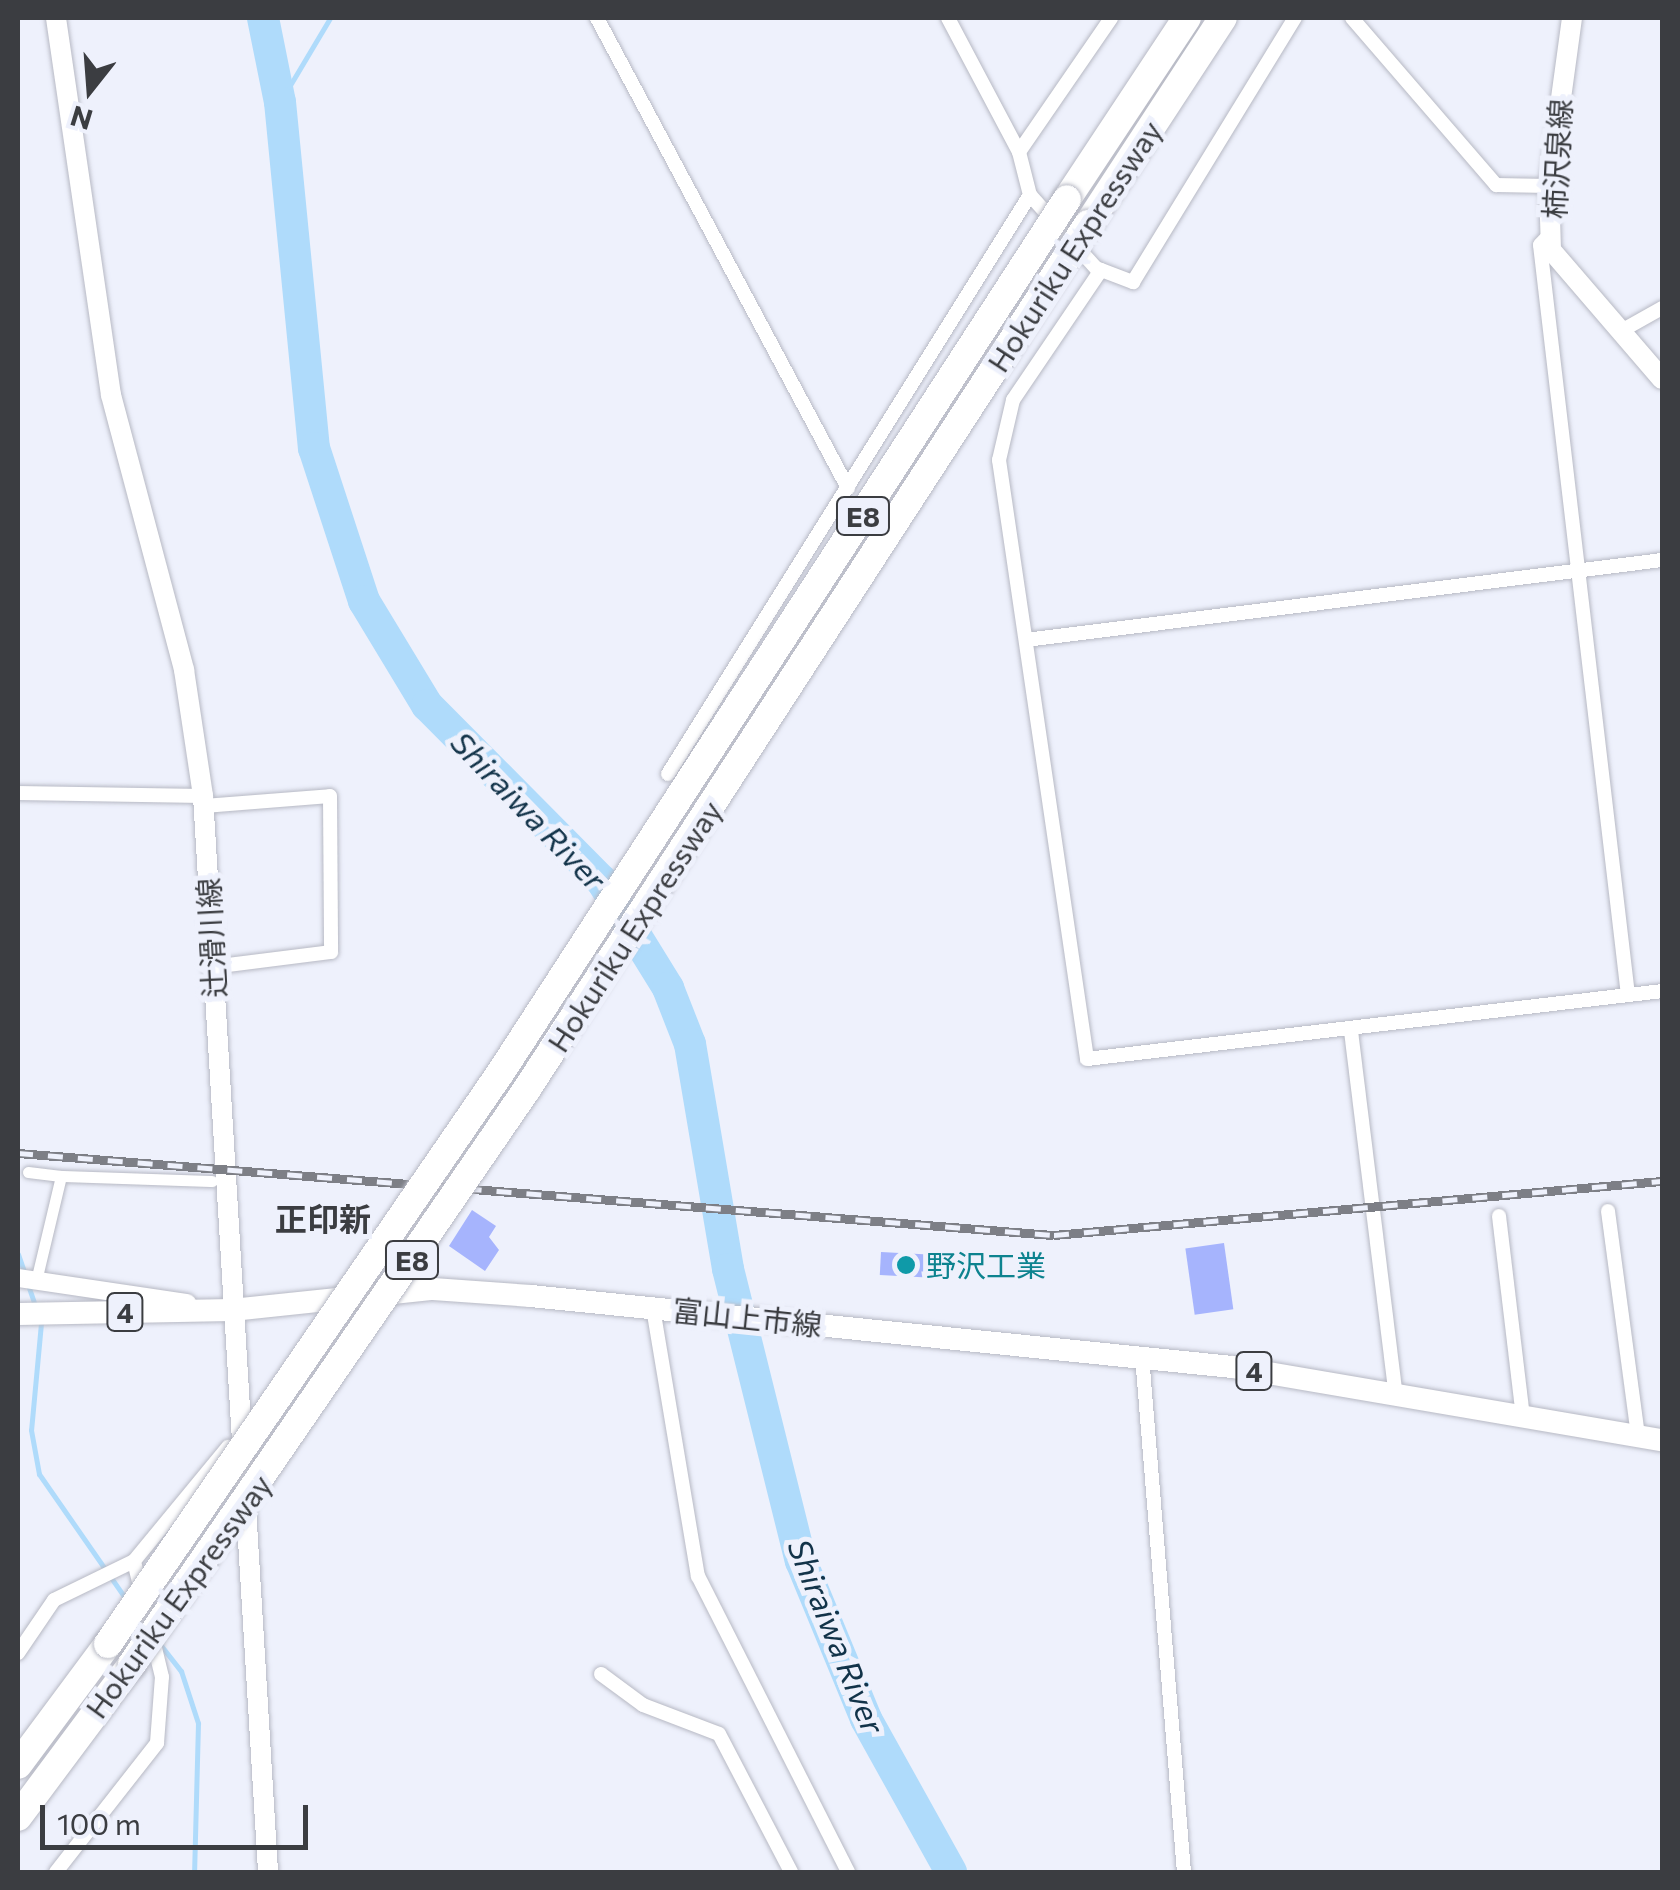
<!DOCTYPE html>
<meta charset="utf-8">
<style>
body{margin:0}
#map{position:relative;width:1680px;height:1890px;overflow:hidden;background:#eef1fc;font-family:Commissioner,"Noto Sans JP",sans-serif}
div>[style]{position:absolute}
.stream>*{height:5px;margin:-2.5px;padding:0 2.5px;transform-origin:2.5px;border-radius:2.5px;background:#afdbfb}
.river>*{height:32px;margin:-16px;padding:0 16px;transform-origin:16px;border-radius:16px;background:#afdbfb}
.building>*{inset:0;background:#a6b4fd;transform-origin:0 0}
.roads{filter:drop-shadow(0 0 2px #b7b9c4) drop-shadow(0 0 2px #b7b9c4)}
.pedestrian>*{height:11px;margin:-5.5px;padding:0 5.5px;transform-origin:5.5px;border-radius:5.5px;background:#fff}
.minor>*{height:14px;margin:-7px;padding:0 7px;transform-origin:7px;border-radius:7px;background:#fff}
.tertiary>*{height:18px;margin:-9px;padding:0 9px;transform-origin:9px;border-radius:9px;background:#fff}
.secondary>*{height:20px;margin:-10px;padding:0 10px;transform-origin:10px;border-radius:10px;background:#fff}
.primary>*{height:22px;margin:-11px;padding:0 11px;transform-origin:11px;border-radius:11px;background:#fff}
.motorway>*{height:28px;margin:-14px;padding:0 14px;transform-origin:14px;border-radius:14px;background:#fff}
.rail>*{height:9px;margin-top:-4.5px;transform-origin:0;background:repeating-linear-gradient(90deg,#eef1fc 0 15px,#7d7f86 0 30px);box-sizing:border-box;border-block:2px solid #7d7f86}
.bridges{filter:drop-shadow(0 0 2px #b7b9c4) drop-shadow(0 0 2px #b7b9c4)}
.motorway-bridge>*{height:28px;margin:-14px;padding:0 14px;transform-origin:14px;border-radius:14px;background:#fff}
.dots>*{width:28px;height:28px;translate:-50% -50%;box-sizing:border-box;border:5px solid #eef1fc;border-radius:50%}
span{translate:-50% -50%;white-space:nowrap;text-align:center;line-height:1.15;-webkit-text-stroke:10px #eef1fc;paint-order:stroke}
.shield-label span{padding:2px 8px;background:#eef1fc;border:2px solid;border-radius:8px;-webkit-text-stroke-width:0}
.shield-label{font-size:28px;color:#3b3d41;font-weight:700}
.street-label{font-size:30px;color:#3b3d41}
.culture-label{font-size:30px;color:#0d838f}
.left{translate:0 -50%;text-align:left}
.water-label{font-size:32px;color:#123349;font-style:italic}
.neighbourhood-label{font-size:32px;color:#3b3d41;font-weight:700}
.frame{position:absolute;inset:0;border:20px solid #3b3d41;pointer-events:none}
.north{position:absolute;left:40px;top:40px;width:100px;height:100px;-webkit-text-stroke:8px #eef1fc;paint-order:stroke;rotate:197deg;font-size:28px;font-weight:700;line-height:40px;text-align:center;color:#3b3d41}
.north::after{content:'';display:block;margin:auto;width:35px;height:45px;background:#3b3d41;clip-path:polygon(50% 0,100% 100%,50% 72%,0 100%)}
.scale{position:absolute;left:40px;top:1805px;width:268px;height:45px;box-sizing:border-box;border:5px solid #3b3d41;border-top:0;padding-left:12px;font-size:30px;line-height:35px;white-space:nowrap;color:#3b3d41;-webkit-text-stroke:8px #eef1fc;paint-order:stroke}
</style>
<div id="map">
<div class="stream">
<div style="left:280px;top:102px;width:98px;rotate:-59.2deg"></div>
<div style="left:18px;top:1254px;width:21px;rotate:71deg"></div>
<div style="left:28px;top:1285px;width:24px;rotate:71deg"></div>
<div style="left:41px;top:1323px;width:107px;rotate:95.3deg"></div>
<div style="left:31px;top:1430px;width:45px;rotate:79.7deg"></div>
<div style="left:39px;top:1474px;width:156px;rotate:55.2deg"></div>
<div style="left:159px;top:1643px;width:36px;rotate:52deg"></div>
<div style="left:181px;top:1671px;width:55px;rotate:71.9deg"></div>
<div style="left:198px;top:1723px;width:149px;rotate:91.5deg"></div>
</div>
<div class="river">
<div style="left:263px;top:18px;width:86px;rotate:78.6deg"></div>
<div style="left:280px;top:102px;width:348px;rotate:84.4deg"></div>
<div style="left:314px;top:448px;width:161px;rotate:71.9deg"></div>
<div style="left:364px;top:601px;width:122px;rotate:58.8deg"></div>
<div style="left:427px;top:705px;width:248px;rotate:45.2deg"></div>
<div style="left:602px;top:881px;width:126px;rotate:58.3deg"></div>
<div style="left:668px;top:988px;width:60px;rotate:68.6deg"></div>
<div style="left:690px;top:1044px;width:228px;rotate:80.4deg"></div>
<div style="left:728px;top:1269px;width:301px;rotate:76deg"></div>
<div style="left:801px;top:1561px;width:171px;rotate:67.6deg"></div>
<div style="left:866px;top:1719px;width:175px;rotate:60.9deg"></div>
</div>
<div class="building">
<div style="clip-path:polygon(472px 1210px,496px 1226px,489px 1237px,499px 1250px,485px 1271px,449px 1246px)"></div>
<div style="left:1224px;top:1243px;width:67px;height:39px;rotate:82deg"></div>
<div style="left:881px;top:1252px;width:52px;height:23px;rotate:3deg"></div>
</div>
<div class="roads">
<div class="pedestrian">
<div style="left:28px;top:1172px;width:33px;rotate:7deg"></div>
<div style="left:61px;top:1176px;width:108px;rotate:103.4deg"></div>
<div style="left:61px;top:1176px;width:151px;rotate:1.9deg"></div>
</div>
<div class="minor">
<div style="left:597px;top:18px;width:533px;rotate:61.9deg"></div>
<div style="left:948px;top:18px;width:152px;rotate:62.1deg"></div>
<div style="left:1019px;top:152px;width:44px;rotate:75.7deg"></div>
<div style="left:1030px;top:195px;width:98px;rotate:47.9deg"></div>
<div style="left:1096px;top:268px;width:40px;rotate:21deg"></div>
<div style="left:1133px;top:282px;width:310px;rotate:-58.5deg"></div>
<div style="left:1352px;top:18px;width:221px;rotate:49.2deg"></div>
<div style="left:1496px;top:185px;width:53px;rotate:1.1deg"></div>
<div style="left:1019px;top:152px;width:163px;rotate:-55.5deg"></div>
<div style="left:1553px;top:231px;width:19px;rotate:133deg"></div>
<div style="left:1540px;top:245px;width:755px;rotate:83.31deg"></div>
<div style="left:1101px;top:270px;width:157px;rotate:124.1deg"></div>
<div style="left:1013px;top:400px;width:62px;rotate:103.1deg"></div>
<div style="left:999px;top:460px;width:605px;rotate:81.64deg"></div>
<div style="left:1087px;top:1059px;width:579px;rotate:-6.74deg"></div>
<div style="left:1621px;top:331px;width:47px;rotate:-29.3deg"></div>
<div style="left:1026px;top:640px;width:641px;rotate:-7.17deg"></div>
<div style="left:668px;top:774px;width:683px;rotate:-57.99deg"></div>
<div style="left:18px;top:793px;width:185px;rotate:0.9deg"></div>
<div style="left:204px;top:806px;width:126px;rotate:-4.5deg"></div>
<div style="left:330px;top:796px;width:156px;rotate:89.6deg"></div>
<div style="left:331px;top:952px;width:119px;rotate:172.8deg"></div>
<div style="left:1351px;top:1031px;width:367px;rotate:83deg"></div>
<div style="left:1608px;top:1211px;width:227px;rotate:82.4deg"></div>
<div style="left:1499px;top:1216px;width:201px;rotate:83.2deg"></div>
<div style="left:653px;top:1308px;width:272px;rotate:80.5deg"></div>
<div style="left:698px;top:1576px;width:332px;rotate:63.1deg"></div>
<div style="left:1142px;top:1356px;width:518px;rotate:85.35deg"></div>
<div style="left:18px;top:1653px;width:64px;rotate:-55.8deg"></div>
<div style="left:54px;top:1600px;width:89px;rotate:-26deg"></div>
<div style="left:134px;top:1561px;width:148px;rotate:-50.5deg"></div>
<div style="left:601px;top:1674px;width:52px;rotate:36.4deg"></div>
<div style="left:643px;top:1705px;width:81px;rotate:20.9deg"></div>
<div style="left:719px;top:1734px;width:156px;rotate:62.4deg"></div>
<div style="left:56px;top:1872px;width:164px;rotate:-51.9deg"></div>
<div style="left:157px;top:1743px;width:66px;rotate:-85.7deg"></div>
<div style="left:162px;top:1677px;width:119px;rotate:-103.6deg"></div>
</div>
<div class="tertiary">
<div style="left:18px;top:1278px;width:171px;rotate:8.4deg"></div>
</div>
<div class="secondary">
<div style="left:56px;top:18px;width:381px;rotate:81.7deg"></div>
<div style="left:111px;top:395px;width:285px;rotate:75.1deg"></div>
<div style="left:184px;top:670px;width:127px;rotate:81.4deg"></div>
<div style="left:203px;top:796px;width:1078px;rotate:86.54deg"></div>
<div style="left:1572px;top:18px;width:170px;rotate:97.8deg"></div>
<div style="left:1549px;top:186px;width:64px;rotate:88.2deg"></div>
<div style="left:1551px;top:250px;width:170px;rotate:49.3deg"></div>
</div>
<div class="primary">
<div style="left:18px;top:1314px;width:214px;rotate:-1.1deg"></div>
<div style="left:232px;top:1310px;width:202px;rotate:-6deg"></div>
<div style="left:433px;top:1289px;width:98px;rotate:4.1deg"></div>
<div style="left:531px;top:1296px;width:706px;rotate:5.78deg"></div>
<div style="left:1233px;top:1367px;width:435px;rotate:9.7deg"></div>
</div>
<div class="motorway">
<div style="left:1067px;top:199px;width:217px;rotate:-56.5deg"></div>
<div style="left:1088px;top:224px;width:246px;rotate:-56.8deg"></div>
<div style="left:18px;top:1765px;width:151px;rotate:-53.4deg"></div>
<div style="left:18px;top:1817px;width:191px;rotate:-53.3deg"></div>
</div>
</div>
<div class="rail">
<div style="left:18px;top:1153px;width:1039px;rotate:4.53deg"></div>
<div style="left:1054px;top:1235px;width:610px;rotate:-5.08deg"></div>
</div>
<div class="bridges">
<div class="motorway-bridge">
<div style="left:108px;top:1644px;width:694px;rotate:-55.51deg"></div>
<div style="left:501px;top:1072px;width:1040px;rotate:-57.04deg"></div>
<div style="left:132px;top:1664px;width:698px;rotate:-55.51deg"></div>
<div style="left:527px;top:1089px;width:1031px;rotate:-57.03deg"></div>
</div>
</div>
<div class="dots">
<div style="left:906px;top:1265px;background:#0f9aa8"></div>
</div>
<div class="shield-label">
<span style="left:863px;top:516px">E8</span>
<span style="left:412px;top:1260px">E8</span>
<span style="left:125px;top:1312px">4</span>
<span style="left:1254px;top:1371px">4</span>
</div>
<div class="street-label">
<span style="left:1557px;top:159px;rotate:-87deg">柿沢泉線</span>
<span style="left:1074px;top:246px;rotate:-57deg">Hokuriku Expressway</span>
<span style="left:634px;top:926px;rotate:-57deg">Hokuriku Expressway</span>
<span style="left:211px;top:938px;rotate:-93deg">辻滑川線</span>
<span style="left:747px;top:1317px;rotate:6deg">富山上市線</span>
<span style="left:178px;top:1596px;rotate:-54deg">Hokuriku Expressway</span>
</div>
<div class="culture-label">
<span class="left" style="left:926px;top:1265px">野沢工業</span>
</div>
<div class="water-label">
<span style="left:529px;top:810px;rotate:46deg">Shiraiwa River</span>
<span style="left:837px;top:1636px;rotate:68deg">Shiraiwa River</span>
</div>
<div class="neighbourhood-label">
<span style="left:323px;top:1218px">正印新</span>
</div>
<div class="frame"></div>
<div class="north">N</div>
<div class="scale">100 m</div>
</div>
